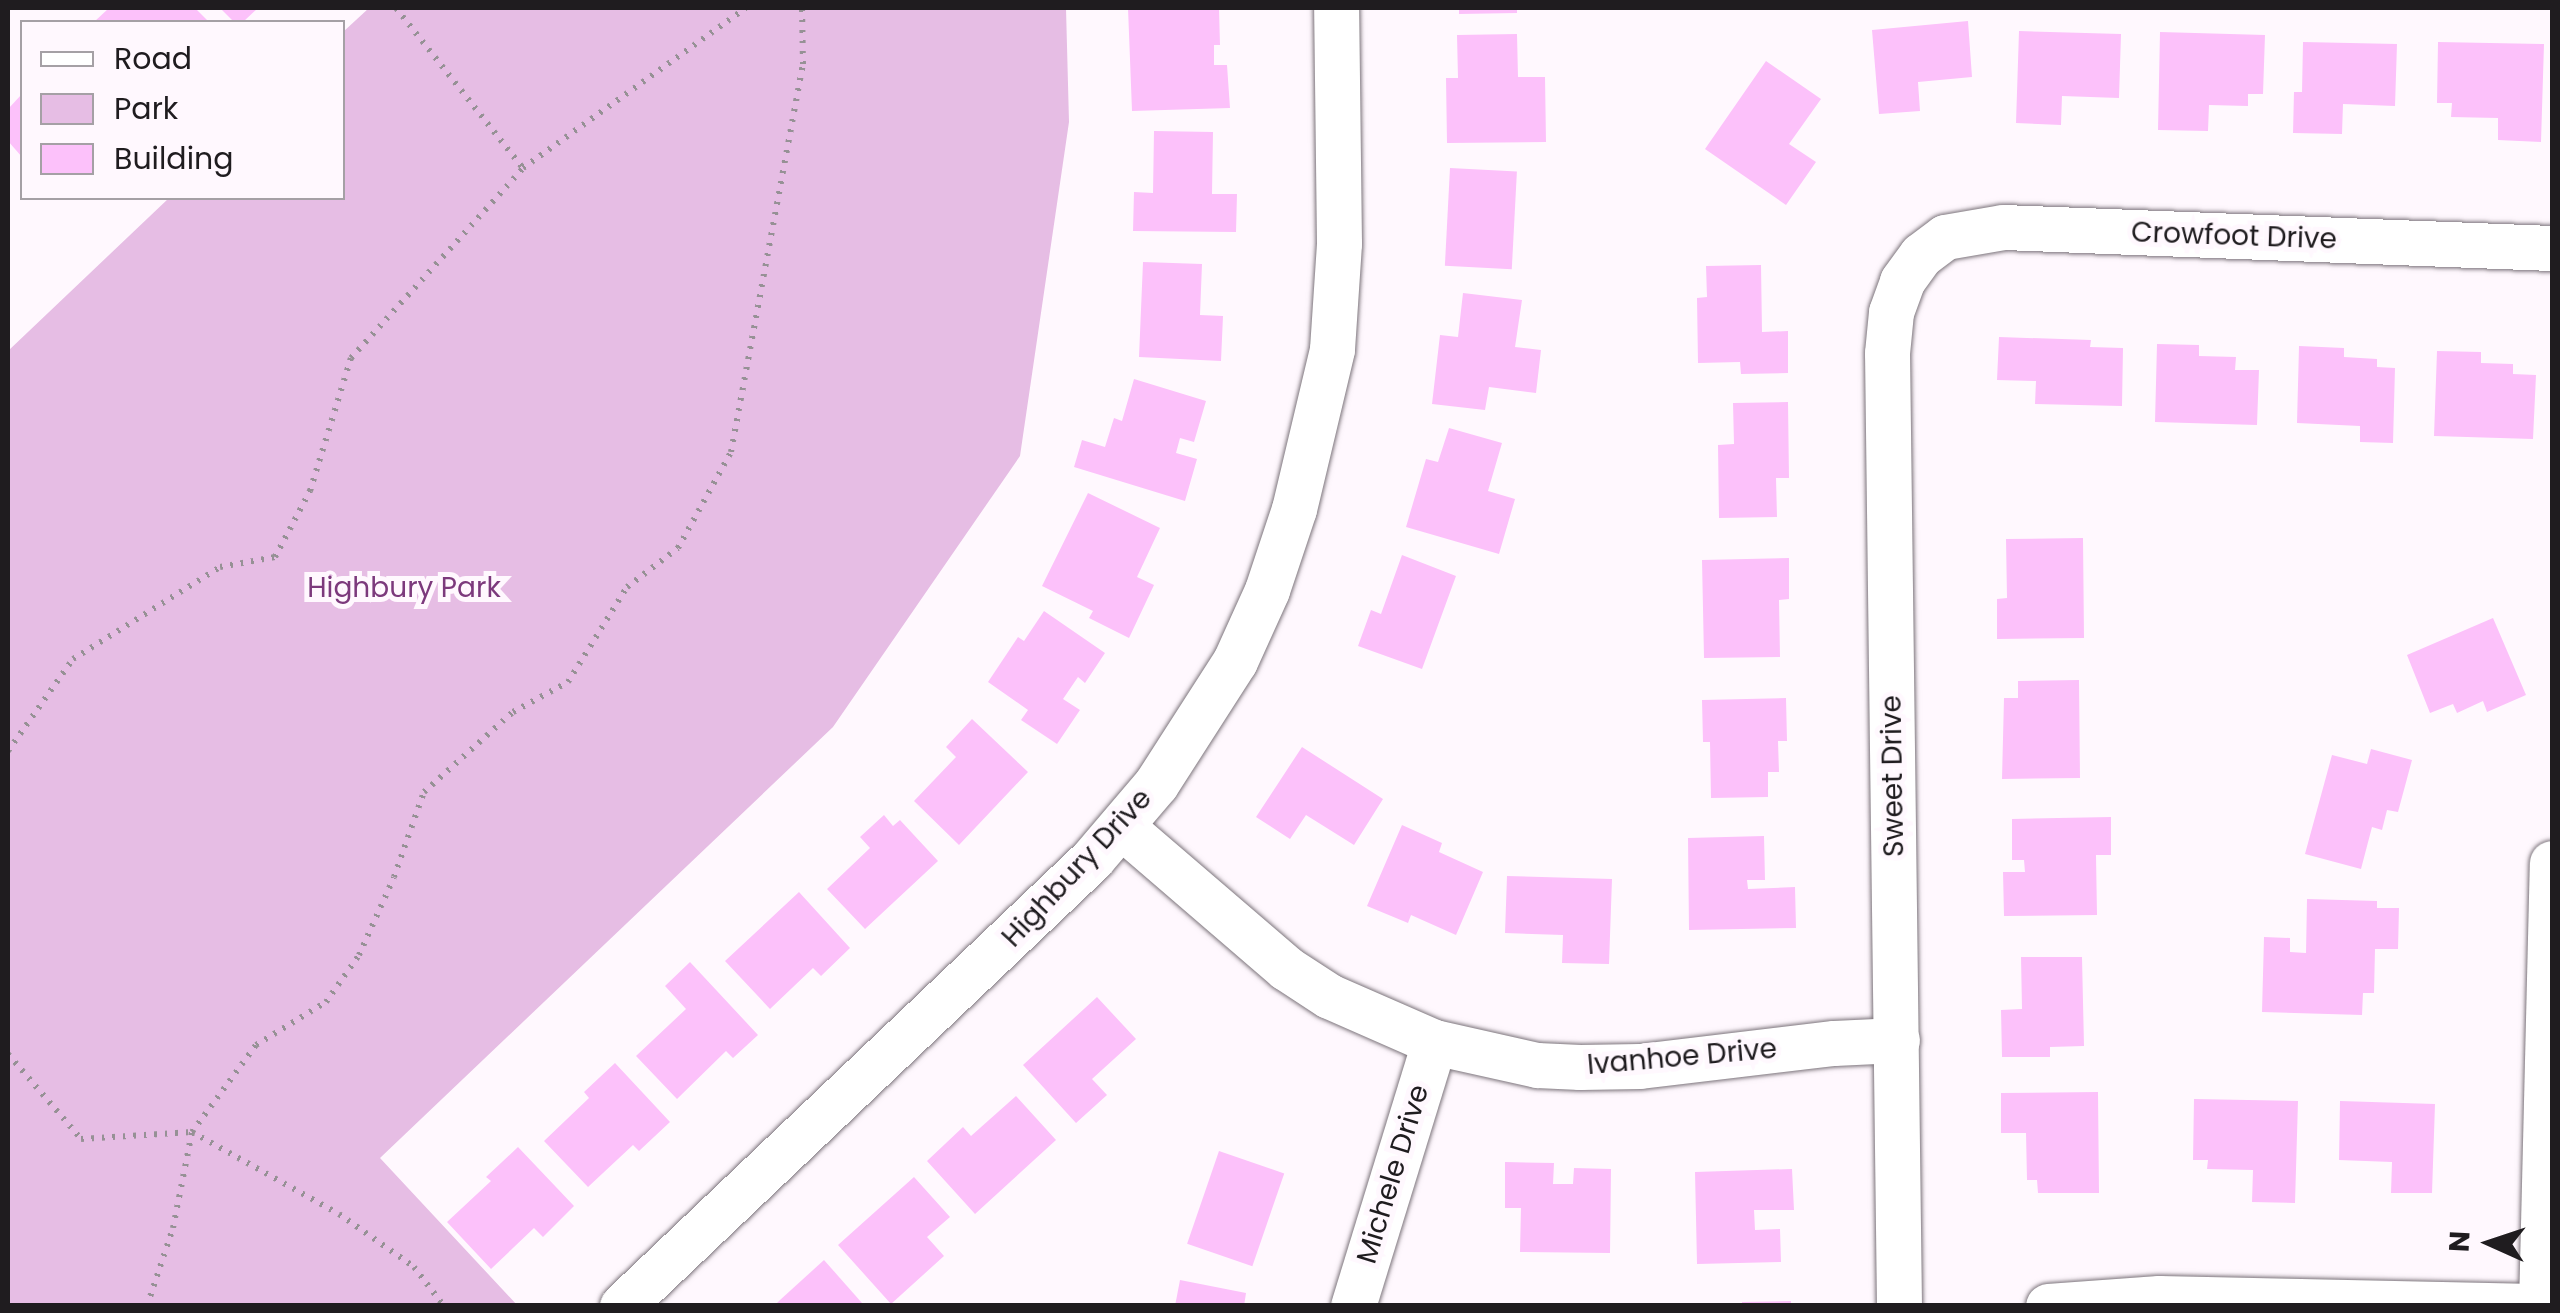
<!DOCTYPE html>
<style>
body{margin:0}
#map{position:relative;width:2560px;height:1313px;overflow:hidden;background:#fff8fe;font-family:Poppins,sans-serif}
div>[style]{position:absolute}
.green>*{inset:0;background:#e6bde4}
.building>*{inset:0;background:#fcc1fa;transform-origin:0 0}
.path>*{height:6px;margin-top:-3px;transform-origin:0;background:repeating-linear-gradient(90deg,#969195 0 2.5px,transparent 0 10.5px)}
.roads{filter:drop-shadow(0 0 2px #7d757c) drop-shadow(0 0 2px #7d757c)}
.street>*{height:45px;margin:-22.5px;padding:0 22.5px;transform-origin:22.5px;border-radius:22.5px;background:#fff}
span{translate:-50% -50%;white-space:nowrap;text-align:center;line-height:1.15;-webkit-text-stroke:10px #fff8fe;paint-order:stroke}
.street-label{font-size:28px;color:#1f1c1f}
.park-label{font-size:28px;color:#7c397c}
.frame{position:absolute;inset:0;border:10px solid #1f1c1f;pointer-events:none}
.legend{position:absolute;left:20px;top:20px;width:325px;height:180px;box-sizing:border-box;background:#fff8fe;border:2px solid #a5a0a5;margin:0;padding:12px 18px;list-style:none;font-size:30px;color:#1f1c1f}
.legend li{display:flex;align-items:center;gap:20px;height:50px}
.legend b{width:50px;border:2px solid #a5a0a5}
.north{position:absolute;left:2440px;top:1193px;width:100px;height:100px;-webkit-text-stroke:8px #fff8fe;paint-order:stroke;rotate:273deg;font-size:28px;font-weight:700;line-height:40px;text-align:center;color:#1f1c1f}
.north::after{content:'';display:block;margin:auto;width:35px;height:45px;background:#1f1c1f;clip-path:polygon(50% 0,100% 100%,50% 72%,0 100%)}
</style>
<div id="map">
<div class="green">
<div style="clip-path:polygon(369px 8px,1066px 8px,1069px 122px,1020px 456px,833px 727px,380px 1158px,517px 1305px,8px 1305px,8px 351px,169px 198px,342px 198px,343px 32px)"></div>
</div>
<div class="building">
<div style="clip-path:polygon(109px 8px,195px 8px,207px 20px,94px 22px)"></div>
<div style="clip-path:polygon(220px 8px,258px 8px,243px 22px,234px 22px)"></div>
<div style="clip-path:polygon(1128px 8px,1219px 8px,1220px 45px,1214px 45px,1214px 65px,1227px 65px,1230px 108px,1132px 111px)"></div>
<div style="clip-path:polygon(1459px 8px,1517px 8px,1517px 13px,1459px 14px)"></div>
<div style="clip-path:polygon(1968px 21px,1972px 77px,1918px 82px,1920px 111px,1879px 114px,1872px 30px)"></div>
<div style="clip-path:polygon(2019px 31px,2121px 34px,2119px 98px,2062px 96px,2061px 125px,2016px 123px)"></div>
<div style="clip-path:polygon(2160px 32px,2265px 35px,2263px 94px,2248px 94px,2248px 106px,2209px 105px,2208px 131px,2158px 130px)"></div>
<div style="clip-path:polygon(1517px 34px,1518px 77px,1545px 77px,1546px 142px,1447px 143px,1446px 78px,1458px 78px,1457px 35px)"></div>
<div style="clip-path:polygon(2303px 42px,2397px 44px,2395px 106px,2343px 104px,2342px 134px,2293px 133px,2294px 92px,2302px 92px)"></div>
<div style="clip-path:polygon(2438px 42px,2544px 44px,2541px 142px,2498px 140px,2498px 118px,2451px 117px,2452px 103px,2437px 103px)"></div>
<div style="clip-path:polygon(1766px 61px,1821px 99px,1789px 144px,1816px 162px,1786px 205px,1705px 149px)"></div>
<div style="clip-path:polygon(22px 94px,22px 157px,8px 141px,8px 109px)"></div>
<div style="clip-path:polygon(1154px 131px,1213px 132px,1212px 194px,1237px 194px,1236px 232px,1133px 231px,1134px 192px,1153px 193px)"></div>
<div style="left:1450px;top:168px;width:67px;height:98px;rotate:3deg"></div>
<div style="clip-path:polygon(1143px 262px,1202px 264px,1200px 315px,1223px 316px,1221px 361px,1139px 357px)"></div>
<div style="clip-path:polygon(1761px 265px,1762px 332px,1788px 331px,1788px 373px,1741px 374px,1740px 362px,1698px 363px,1697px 298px,1707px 297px,1706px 266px)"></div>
<div style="clip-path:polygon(1463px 293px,1522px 300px,1515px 347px,1541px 350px,1536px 393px,1489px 387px,1485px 410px,1432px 404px,1440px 335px,1458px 337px)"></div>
<div style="clip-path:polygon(1999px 337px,2091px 340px,2090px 347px,2123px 348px,2122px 406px,2035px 404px,2036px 381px,1997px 380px)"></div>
<div style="clip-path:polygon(2157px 344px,2199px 345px,2199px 356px,2236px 357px,2235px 370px,2259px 370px,2257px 425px,2155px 422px)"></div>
<div style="clip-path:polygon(2299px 346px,2344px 348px,2344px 357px,2377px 359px,2377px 367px,2395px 368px,2393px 443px,2360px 442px,2360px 426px,2297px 423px)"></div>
<div style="clip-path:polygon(2437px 351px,2481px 352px,2481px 363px,2513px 364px,2513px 374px,2536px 375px,2533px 439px,2434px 436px)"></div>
<div style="clip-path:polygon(1134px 379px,1206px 401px,1194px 442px,1180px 438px,1176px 453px,1197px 459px,1185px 501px,1074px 467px,1082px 440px,1105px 447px,1114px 418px,1122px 421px)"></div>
<div style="clip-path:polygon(1788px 402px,1789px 478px,1776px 478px,1777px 517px,1719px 518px,1718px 445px,1734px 444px,1733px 403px)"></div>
<div style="clip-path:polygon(1449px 428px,1502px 443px,1488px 491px,1515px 499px,1499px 554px,1406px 527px,1426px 459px,1438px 462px)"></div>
<div style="clip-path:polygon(1088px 493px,1160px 528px,1137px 577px,1154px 585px,1129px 638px,1089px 618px,1093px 611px,1042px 586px)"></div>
<div style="clip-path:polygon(2083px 538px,2084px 638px,1997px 639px,1997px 599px,2007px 598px,2006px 539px)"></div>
<div style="clip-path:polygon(1402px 555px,1456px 576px,1422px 669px,1358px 646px,1371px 610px,1381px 614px)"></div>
<div style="clip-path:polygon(1789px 558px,1789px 599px,1779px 600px,1780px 657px,1704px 658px,1702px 560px)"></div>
<div style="clip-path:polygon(1044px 611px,1105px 653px,1085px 683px,1078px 677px,1063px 699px,1080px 710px,1057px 744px,1021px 720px,1028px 710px,988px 682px,1018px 637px,1024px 641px)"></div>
<div style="clip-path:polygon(2493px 618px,2526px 695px,2487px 712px,2483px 701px,2457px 713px,2453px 704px,2430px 713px,2407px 655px)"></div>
<div style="clip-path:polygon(2079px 680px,2080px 778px,2002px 779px,2004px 698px,2018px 698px,2018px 681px)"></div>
<div style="clip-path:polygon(1786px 698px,1787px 741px,1778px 741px,1779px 772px,1768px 772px,1768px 797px,1711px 798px,1710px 742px,1703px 742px,1702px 700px)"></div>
<div style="clip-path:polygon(972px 719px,1028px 772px,959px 845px,914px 801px,956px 757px,946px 747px)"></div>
<div style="clip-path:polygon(1302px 747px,1383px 799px,1354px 845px,1306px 815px,1290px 839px,1256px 817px)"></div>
<div style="clip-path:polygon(2371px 749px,2412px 760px,2398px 812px,2387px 810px,2382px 830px,2372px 827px,2361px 869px,2305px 854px,2332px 755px,2367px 764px)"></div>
<div style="clip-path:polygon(884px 815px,893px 826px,900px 820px,938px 861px,865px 929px,827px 889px,870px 848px,860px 837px)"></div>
<div style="clip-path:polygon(2111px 817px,2111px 855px,2096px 855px,2097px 915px,2004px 916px,2003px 872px,2025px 872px,2024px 860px,2012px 860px,2012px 819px)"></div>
<div style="clip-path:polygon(1402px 825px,1442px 843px,1439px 852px,1483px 872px,1456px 935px,1411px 915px,1408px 923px,1367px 906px)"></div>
<div style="clip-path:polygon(1764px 836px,1765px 880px,1747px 880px,1748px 889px,1795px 887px,1796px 928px,1689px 930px,1688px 838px)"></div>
<div style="clip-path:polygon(1507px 876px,1612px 879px,1609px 964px,1562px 963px,1563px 935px,1505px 933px)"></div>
<div style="clip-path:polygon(799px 892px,850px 948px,821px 976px,813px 968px,770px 1009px,725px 961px)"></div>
<div style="clip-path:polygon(2307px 899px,2377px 901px,2377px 908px,2399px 908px,2398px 949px,2375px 949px,2374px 993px,2363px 993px,2362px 1015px,2262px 1012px,2264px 937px,2290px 938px,2290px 952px,2306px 953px)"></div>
<div style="clip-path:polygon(2021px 957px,2082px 957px,2084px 1046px,2050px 1047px,2050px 1057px,2002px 1057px,2001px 1010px,2022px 1009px)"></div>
<div style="clip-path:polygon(690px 962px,758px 1035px,733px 1058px,726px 1051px,677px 1099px,636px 1056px,686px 1009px,665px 986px)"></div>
<div style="clip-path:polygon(1097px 997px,1136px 1039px,1092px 1079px,1107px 1095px,1076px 1123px,1023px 1065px)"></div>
<div style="clip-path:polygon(615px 1063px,670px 1122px,639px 1151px,633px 1145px,588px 1187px,544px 1141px,589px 1098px,584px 1092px)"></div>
<div style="clip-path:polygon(2098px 1092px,2099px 1193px,2038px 1193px,2037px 1180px,2027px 1180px,2026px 1133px,2001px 1133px,2001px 1093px)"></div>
<div style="clip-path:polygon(1016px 1096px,1056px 1140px,975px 1214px,927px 1161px,963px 1127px,971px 1136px)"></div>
<div style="clip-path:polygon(2194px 1099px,2298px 1101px,2295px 1203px,2252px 1202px,2253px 1170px,2207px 1169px,2208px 1160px,2193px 1160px)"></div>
<div style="clip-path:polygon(2340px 1101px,2435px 1104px,2432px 1193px,2391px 1193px,2392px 1162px,2339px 1160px)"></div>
<div style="clip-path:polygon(518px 1147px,574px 1206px,543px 1237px,534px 1228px,491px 1269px,447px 1222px,491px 1181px,486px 1177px)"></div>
<div style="left:1219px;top:1151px;width:69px;height:98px;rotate:19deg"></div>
<div style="clip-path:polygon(1505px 1162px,1554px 1163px,1553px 1184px,1573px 1184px,1574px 1168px,1611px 1169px,1610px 1253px,1520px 1252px,1521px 1208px,1505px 1208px)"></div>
<div style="clip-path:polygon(1792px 1169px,1794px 1210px,1754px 1210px,1755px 1230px,1780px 1229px,1781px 1262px,1697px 1264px,1695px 1172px)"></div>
<div style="clip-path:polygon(914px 1177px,950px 1217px,927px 1237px,944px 1256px,891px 1304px,838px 1245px)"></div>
<div style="clip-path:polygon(824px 1260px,862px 1303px,774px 1306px,780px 1300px)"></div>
<div style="clip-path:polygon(1180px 1280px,1246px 1293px,1244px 1306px,1175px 1306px)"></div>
<div style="clip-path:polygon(1791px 1301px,1791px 1306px,1742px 1306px,1742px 1302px)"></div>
</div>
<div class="path">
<div style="left:396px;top:8px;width:204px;rotate:51.6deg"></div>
<div style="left:8px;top:751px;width:113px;rotate:-54.8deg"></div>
<div style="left:73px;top:659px;width:173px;rotate:-32deg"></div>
<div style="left:220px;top:567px;width:56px;rotate:-10.3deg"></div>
<div style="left:275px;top:557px;width:75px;rotate:-62.1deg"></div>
<div style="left:310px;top:491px;width:139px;rotate:-72.9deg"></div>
<div style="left:351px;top:358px;width:256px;rotate:-47.8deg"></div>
<div style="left:523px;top:168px;width:274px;rotate:-35.7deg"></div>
<div style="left:8px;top:1054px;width:112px;rotate:49.3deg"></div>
<div style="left:81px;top:1139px;width:111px;rotate:-3.6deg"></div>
<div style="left:192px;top:1132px;width:108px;rotate:-53.7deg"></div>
<div style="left:256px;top:1045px;width:82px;rotate:-31.6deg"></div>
<div style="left:326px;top:1002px;width:57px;rotate:-54.9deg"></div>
<div style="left:359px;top:955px;width:85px;rotate:-65.8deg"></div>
<div style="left:394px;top:877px;width:90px;rotate:-70.6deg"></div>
<div style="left:424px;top:792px;width:120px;rotate:-42deg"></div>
<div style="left:513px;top:712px;width:63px;rotate:-28.6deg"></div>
<div style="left:568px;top:682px;width:112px;rotate:-58.2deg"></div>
<div style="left:627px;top:587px;width:64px;rotate:-37.4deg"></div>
<div style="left:678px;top:548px;width:110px;rotate:-61.1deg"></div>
<div style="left:731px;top:452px;width:395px;rotate:-79.5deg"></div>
<div style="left:803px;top:64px;width:56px;rotate:-91deg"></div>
<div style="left:147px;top:1306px;width:82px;rotate:-71.6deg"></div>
<div style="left:173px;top:1228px;width:98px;rotate:-78.8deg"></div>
<div style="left:192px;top:1132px;width:168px;rotate:29.2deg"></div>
<div style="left:339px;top:1214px;width:92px;rotate:35.2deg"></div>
<div style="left:414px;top:1267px;width:49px;rotate:52.4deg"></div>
</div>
<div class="roads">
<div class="street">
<div style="left:1121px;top:826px;width:218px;rotate:40.7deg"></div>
<div style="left:1286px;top:968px;width:51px;rotate:33.1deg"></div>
<div style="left:1329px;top:996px;width:115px;rotate:23.7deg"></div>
<div style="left:1434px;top:1042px;width:106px;rotate:12.6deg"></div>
<div style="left:1537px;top:1065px;width:43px;rotate:2.7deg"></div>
<div style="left:1580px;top:1067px;width:60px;rotate:-1deg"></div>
<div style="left:1640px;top:1066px;width:195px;rotate:-6.8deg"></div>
<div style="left:1834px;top:1043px;width:63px;rotate:-2.7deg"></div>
<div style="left:622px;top:1306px;width:649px;rotate:-43.56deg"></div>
<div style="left:1092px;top:859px;width:99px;rotate:-49.5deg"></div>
<div style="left:1156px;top:784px;width:146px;rotate:-57.3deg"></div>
<div style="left:1235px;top:661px;width:78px;rotate:-65.7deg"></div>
<div style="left:1267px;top:590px;width:85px;rotate:-71.6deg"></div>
<div style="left:1294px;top:509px;width:164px;rotate:-76.6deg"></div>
<div style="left:1332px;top:349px;width:106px;rotate:-86.2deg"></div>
<div style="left:1339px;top:243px;width:235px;rotate:-90.7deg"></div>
<div style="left:1353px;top:1306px;width:276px;rotate:-72.9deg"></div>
<div style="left:1899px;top:1306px;width:953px;rotate:-90.72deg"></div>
<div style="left:1887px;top:353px;width:41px;rotate:-84.4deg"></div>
<div style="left:1891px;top:312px;width:33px;rotate:-70deg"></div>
<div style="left:1902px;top:281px;width:32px;rotate:-54deg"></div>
<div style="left:1921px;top:255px;width:30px;rotate:-37deg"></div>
<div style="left:1945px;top:237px;width:59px;rotate:-9.8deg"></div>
<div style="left:2003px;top:227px;width:549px;rotate:2.19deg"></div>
<div style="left:2048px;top:1306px;width:111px;rotate:-4.1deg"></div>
<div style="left:2159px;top:1298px;width:378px;rotate:1.2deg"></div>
<div style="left:2541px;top:1306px;width:443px;rotate:-88.6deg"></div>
</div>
</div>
<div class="street-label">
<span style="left:2234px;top:236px;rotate:2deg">Crowfoot Drive</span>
<span style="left:1893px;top:776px;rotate:-91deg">Sweet Drive</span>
<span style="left:1077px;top:868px;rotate:-47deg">Highbury Drive</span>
<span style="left:1682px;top:1057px;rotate:-5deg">Ivanhoe Drive</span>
<span style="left:1393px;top:1174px;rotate:-73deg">Michele Drive</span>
</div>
<div class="park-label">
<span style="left:404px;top:588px">Highbury Park</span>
</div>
<div class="frame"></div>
<ul class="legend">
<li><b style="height:12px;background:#fff"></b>Road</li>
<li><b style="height:28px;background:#e6bde4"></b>Park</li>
<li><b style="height:28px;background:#fcc1fa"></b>Building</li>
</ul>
<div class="north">N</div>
</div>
